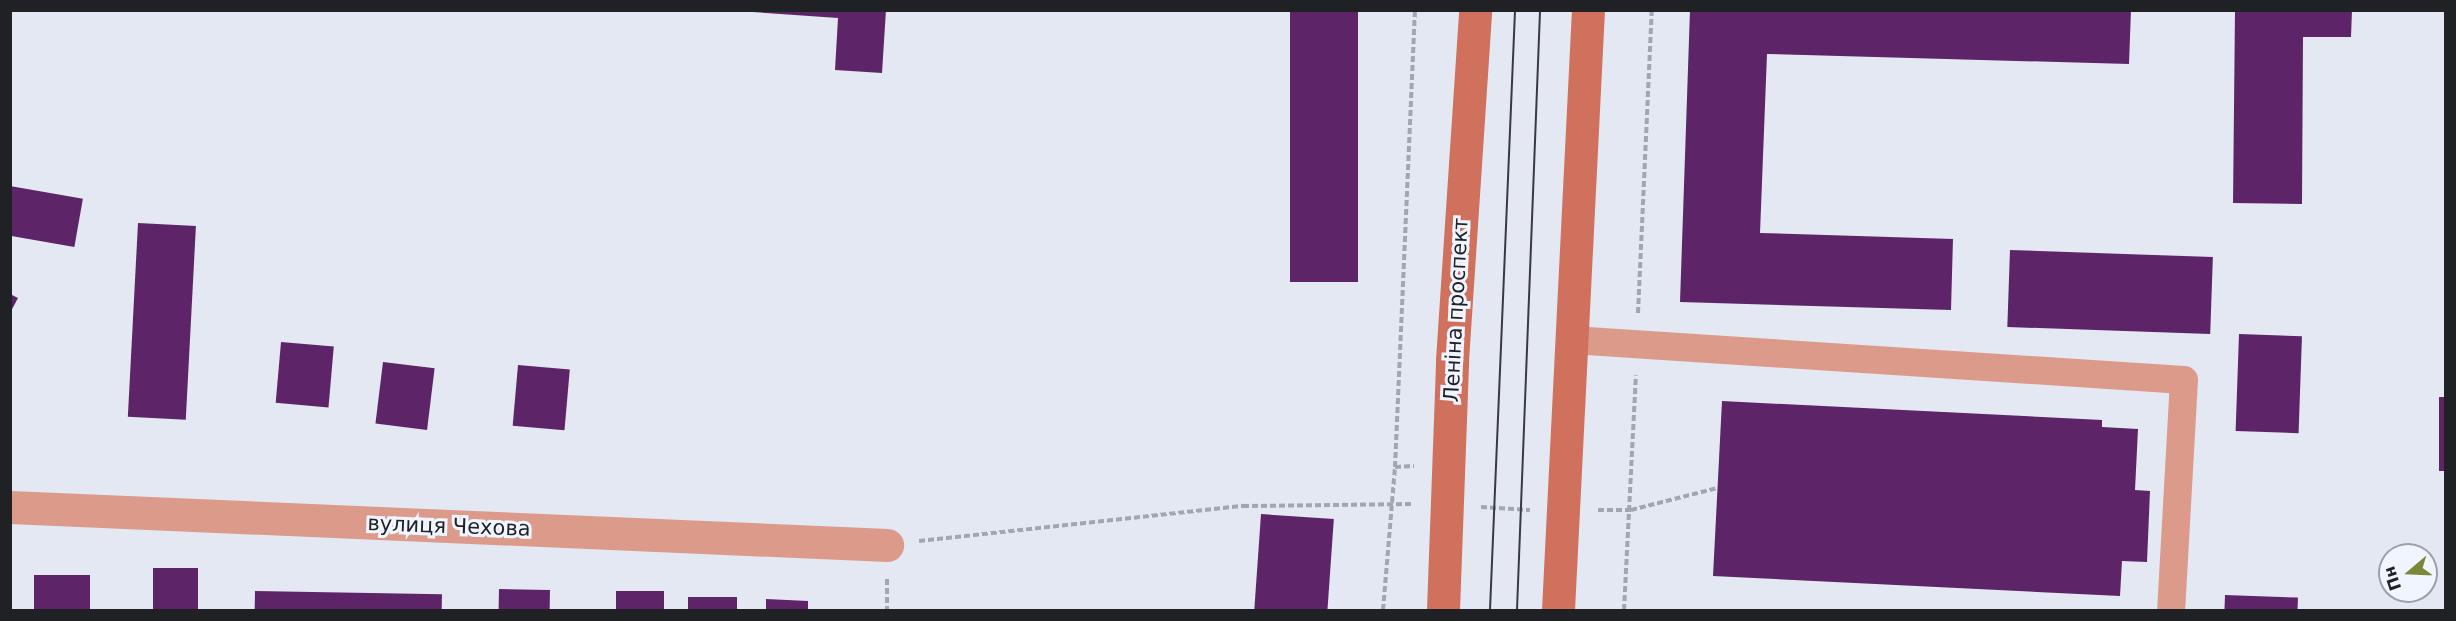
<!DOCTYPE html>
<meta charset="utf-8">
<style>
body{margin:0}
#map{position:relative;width:2456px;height:621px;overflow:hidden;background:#e3e8f3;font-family:"DejaVu Sans",sans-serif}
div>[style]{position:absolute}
.building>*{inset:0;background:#5d2568;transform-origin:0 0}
.path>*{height:4px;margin-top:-2px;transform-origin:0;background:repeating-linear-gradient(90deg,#a2a6ae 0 6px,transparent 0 9px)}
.pedestrian>*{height:28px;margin:-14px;padding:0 14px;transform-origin:14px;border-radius:14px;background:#dc9a8b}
.minor>*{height:33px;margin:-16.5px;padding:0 16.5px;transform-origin:16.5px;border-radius:16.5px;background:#dc9a8b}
.secondary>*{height:33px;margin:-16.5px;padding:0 16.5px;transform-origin:16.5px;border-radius:16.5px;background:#d0715d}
.tram>*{height:1.5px;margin:-0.75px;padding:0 0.75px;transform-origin:0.75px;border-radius:0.75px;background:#383a3f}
span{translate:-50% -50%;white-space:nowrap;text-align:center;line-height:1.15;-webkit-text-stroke:6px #f1f5ff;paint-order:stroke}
.street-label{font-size:21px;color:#1f2125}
.frame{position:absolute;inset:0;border:12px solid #1f2125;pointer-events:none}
.north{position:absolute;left:2378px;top:543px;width:60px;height:60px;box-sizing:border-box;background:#f1f5ff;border:2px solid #9da0a8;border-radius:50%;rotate:251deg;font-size:16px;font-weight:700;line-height:24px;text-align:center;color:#1f2125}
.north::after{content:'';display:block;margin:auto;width:21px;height:27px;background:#798736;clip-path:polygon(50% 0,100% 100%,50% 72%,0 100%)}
</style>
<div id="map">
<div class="building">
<div style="clip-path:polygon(723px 10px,886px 10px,882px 73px,835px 70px,838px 18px)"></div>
<div style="left:1290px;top:10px;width:68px;height:272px"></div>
<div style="clip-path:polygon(1690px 10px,2131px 10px,2129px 64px,1767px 54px,1760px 233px,1953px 239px,1951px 310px,1680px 302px)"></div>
<div style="clip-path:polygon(2235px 10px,2352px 10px,2351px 37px,2303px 37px,2302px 204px,2233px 203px)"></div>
<div style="left:10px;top:186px;width:74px;height:49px;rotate:10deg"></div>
<div style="left:138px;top:223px;width:58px;height:194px;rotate:3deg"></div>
<div style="left:2010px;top:250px;width:203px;height:77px;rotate:2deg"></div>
<div style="clip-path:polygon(10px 294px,18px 298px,10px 313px)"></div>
<div style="left:2239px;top:334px;width:63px;height:97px;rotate:2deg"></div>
<div style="left:281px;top:342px;width:53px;height:61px;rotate:5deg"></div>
<div style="left:383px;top:362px;width:52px;height:62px;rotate:7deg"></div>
<div style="left:518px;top:365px;width:52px;height:61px;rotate:5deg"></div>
<div style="left:2439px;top:397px;width:7px;height:74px"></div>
<div style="clip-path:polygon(1722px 401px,2102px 420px,2102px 427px,2138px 429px,2135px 490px,2150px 491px,2147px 562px,2122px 561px,2120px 596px,1713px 576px)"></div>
<div style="left:1261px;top:514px;width:73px;height:96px;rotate:4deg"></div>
<div style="left:153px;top:568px;width:45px;height:42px"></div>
<div style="left:34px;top:575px;width:56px;height:35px"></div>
<div style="left:499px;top:589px;width:51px;height:21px;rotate:1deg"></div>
<div style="left:255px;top:591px;width:187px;height:19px;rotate:1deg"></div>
<div style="left:616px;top:591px;width:48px;height:19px"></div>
<div style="left:2225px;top:595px;width:73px;height:15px;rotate:2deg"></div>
<div style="left:688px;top:597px;width:49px;height:13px"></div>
<div style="clip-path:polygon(766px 599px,808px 601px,808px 610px,766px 610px)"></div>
</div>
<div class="path">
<div style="left:1638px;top:313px;width:303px;rotate:-87.4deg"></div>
<div style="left:1395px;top:467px;width:19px;rotate:-3deg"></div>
<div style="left:1481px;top:507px;width:49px;rotate:3.5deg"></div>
<div style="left:1598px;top:510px;width:33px"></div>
<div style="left:1631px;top:510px;width:89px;rotate:-14.3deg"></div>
<div style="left:919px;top:541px;width:326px;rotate:-6.2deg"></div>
<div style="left:1243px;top:506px;width:171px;rotate:-0.7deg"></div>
<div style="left:887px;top:579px;width:31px;rotate:90deg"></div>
<div style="left:1383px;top:610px;width:144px;rotate:-85.2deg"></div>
<div style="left:1395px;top:467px;width:457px;rotate:-87.5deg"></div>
<div style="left:1624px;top:610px;width:235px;rotate:-87.1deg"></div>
</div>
<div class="pedestrian">
<div style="left:1572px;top:340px;width:613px;rotate:3.74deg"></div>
<div style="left:2184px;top:380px;width:230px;rotate:93.2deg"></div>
</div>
<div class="minor">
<div style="left:10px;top:507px;width:878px;rotate:2.48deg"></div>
</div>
<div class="secondary">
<div style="left:1443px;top:610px;width:250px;rotate:-87.9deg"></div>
<div style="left:1452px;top:360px;width:351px;rotate:-86.2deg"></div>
<div style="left:1558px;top:610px;width:601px;rotate:-87.14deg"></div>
</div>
<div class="tram">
<div style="left:1490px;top:610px;width:601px;rotate:-87.61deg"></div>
<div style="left:1517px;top:610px;width:600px;rotate:-87.8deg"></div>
</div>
<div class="street-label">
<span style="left:1456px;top:310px;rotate:-87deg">Леніна проспект</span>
<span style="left:449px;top:526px;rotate:2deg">вулиця Чехова</span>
</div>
<div class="frame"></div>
<div class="north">Пн</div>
</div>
